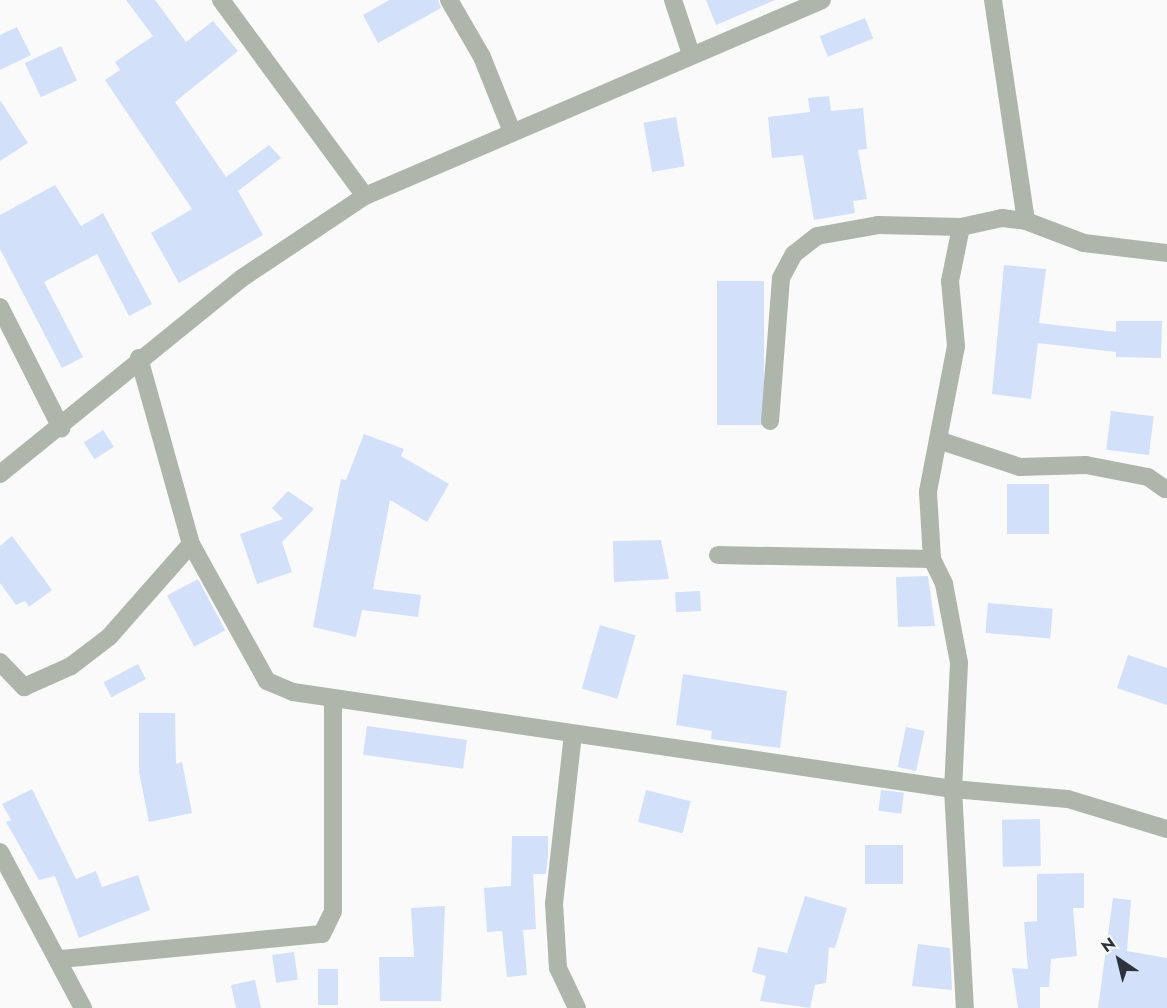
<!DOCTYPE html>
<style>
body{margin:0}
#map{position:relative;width:1167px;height:1008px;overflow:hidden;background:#fafafa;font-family:Jost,sans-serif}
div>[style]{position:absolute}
.building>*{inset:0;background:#d3e0fa;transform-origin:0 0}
.minor>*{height:18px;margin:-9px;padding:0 9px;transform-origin:9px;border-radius:9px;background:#aeb6ac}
span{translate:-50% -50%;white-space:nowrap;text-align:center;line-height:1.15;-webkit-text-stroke:6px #fafafa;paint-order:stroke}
.north{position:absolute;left:1089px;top:930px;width:60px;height:60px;-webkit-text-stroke:4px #fafafa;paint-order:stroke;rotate:325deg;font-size:16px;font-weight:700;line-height:24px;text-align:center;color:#2d323c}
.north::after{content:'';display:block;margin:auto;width:21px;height:27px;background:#2d323c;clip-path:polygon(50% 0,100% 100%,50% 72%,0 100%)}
</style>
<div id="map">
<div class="building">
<div style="clip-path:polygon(126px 0,155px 0,186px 42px,213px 21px,238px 51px,175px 102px,226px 177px,269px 145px,281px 158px,238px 191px,263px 235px,179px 283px,151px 233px,192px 209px,105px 80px,120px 70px,115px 62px,153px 36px)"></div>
<div style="clip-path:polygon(389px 0,438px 0,441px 8px,378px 43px,363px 15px)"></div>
<div style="clip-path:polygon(706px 0,775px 0,716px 25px)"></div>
<div style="left:865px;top:18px;width:22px;height:49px;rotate:68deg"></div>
<div style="clip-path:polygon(17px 27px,31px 55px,0 70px,0 35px)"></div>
<div style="left:61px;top:46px;width:38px;height:40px;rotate:65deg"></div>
<div style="clip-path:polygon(829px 96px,831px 111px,863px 108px,867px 149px,858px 150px,867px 199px,853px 201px,855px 213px,814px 220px,803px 155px,772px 158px,768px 117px,810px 112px,808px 98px)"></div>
<div style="clip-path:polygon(0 100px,28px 143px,0 161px)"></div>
<div style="left:676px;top:117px;width:50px;height:33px;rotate:80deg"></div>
<div style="clip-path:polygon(55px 185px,81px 226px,103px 213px,152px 304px,129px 316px,97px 254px,44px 282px,83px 357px,62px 368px,0 249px,0 215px)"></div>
<div style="clip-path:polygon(1004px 265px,1046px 269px,1039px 323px,1116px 332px,1116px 321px,1162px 321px,1161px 358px,1116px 357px,1116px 352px,1038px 343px,1031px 399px,992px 394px)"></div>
<div style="left:717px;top:281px;width:47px;height:144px"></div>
<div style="left:1111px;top:411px;width:43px;height:39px;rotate:7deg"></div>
<div style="left:103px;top:430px;width:20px;height:23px;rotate:57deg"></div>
<div style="clip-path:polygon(364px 434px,404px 449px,401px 456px,449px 484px,427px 522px,390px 500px,373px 589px,421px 595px,418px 617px,362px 610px,356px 637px,313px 627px,341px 479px,346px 480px)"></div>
<div style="left:1049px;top:484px;width:50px;height:42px;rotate:90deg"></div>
<div style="clip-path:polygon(288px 491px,314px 509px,282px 542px,292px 572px,257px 584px,240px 534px,283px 519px,272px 508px)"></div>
<div style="clip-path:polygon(12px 536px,52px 590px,29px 607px,25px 601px,16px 605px,0 583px,0 546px)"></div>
<div style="clip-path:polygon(661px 540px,669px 579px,614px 582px,613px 541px)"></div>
<div style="clip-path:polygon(928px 576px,935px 626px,898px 627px,896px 577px)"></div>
<div style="left:198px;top:579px;width:58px;height:35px;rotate:62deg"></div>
<div style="left:700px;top:591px;width:20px;height:25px;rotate:87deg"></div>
<div style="left:988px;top:603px;width:65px;height:30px;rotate:5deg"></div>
<div style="left:600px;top:625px;width:37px;height:66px;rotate:16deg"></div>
<div style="clip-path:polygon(1128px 655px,1167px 668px,1167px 705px,1117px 688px)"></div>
<div style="left:138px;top:664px;width:17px;height:39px;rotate:62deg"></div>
<div style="clip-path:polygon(683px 674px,787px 691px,780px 748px,711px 739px,712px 731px,676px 725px)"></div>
<div style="clip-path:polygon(139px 713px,175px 713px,176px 764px,182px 762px,192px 813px,149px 822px,139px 772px)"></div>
<div style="left:367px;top:726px;width:101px;height:29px;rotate:8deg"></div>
<div style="left:906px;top:727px;width:19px;height:41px;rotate:12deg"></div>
<div style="clip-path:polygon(32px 789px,76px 879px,96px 871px,102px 887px,138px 875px,150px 910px,79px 938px,55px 876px,39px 880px,6px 822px,11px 820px,2px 804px)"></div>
<div style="left:646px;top:790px;width:46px;height:33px;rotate:14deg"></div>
<div style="left:881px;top:790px;width:23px;height:21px;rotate:7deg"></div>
<div style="left:1040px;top:819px;width:47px;height:38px;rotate:89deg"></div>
<div style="clip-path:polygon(512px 836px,548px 836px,548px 856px,546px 874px,533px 874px,536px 929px,523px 930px,527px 975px,507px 977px,502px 931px,487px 932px,484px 888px,511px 886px)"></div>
<div style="left:903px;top:845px;width:39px;height:38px;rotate:90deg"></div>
<div style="clip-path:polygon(1084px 873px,1084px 908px,1073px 908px,1077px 956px,1051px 959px,1049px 987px,1040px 987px,1040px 1008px,1018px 1008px,1012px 968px,1028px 969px,1024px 922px,1037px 921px,1037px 874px)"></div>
<div style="clip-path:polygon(805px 896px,847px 908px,835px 948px,829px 947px,826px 983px,815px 985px,810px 1008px,760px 1001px,766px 976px,752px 972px,758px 947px,787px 953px)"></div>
<div style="clip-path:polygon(1113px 898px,1131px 900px,1127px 951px,1167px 958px,1167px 1008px,1098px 1008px)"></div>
<div style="clip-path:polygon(445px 906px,441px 1001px,380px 1001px,379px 957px,414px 957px,411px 908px)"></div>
<div style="clip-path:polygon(918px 944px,950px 948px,952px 990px,912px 986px)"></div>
<div style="left:294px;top:952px;width:28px;height:22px;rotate:82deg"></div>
<div style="left:318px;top:969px;width:20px;height:36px"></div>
<div style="clip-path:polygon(255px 980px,261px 1008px,236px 1008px,231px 985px)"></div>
</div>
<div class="minor">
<div style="left:221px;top:0;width:243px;rotate:53.7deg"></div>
<div style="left:449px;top:0;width:66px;rotate:59.9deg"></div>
<div style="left:482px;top:57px;width:78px;rotate:68.1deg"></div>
<div style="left:673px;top:0;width:57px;rotate:71.6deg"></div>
<div style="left:993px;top:0;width:223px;rotate:81.5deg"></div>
<div style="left:961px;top:227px;width:55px;rotate:101.5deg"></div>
<div style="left:950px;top:281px;width:65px;rotate:84.7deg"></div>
<div style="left:956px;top:346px;width:149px;rotate:100.9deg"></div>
<div style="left:928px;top:492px;width:67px;rotate:86.6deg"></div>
<div style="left:932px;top:559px;width:28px;rotate:64deg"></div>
<div style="left:944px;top:584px;width:80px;rotate:79.2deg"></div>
<div style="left:959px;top:663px;width:126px;rotate:92.7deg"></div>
<div style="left:953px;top:789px;width:219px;rotate:86.9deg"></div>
<div style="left:0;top:307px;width:136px;rotate:63.2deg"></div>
<div style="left:139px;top:358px;width:193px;rotate:74.4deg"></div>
<div style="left:770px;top:421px;width:143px;rotate:-85.6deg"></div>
<div style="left:781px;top:278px;width:27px;rotate:-62deg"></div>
<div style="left:794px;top:254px;width:29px;rotate:-38deg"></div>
<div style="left:817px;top:236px;width:62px;rotate:-10.2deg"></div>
<div style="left:878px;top:225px;width:83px;rotate:1.4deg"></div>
<div style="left:961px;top:227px;width:42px;rotate:-12.4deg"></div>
<div style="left:1002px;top:218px;width:24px;rotate:7deg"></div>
<div style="left:1026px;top:221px;width:62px;rotate:20.8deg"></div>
<div style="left:1084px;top:243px;width:84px;rotate:6.9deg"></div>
<div style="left:938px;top:440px;width:86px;rotate:18.2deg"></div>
<div style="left:1020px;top:467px;width:66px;rotate:-1.7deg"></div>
<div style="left:1086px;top:465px;width:63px;rotate:11deg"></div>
<div style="left:1148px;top:477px;width:21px;rotate:35deg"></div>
<div style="left:0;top:474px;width:311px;rotate:-39deg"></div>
<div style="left:242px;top:278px;width:148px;rotate:-33.7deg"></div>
<div style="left:365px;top:196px;width:497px;rotate:-23.2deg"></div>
<div style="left:718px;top:555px;width:214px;rotate:1.1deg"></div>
<div style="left:0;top:662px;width:35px;rotate:46deg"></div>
<div style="left:24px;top:687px;width:51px;rotate:-24.1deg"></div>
<div style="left:71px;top:666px;width:48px;rotate:-37.3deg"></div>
<div style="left:109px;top:637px;width:124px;rotate:-48.6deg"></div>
<div style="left:191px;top:544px;width:157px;rotate:61deg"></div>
<div style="left:267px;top:681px;width:28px;rotate:23deg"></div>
<div style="left:293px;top:692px;width:667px;rotate:8.36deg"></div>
<div style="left:953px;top:789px;width:115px;rotate:5deg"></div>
<div style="left:1068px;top:799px;width:103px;rotate:16.9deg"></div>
<div style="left:573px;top:734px;width:170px;rotate:96.4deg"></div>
<div style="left:554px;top:903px;width:65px;rotate:86.5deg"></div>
<div style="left:558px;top:968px;width:44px;rotate:64.6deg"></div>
<div style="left:0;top:852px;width:177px;rotate:62deg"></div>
<div style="left:61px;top:959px;width:262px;rotate:-5.5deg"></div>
<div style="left:322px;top:934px;width:25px;rotate:-64deg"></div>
<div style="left:333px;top:911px;width:210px;rotate:-90deg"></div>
</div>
<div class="north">N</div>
</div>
